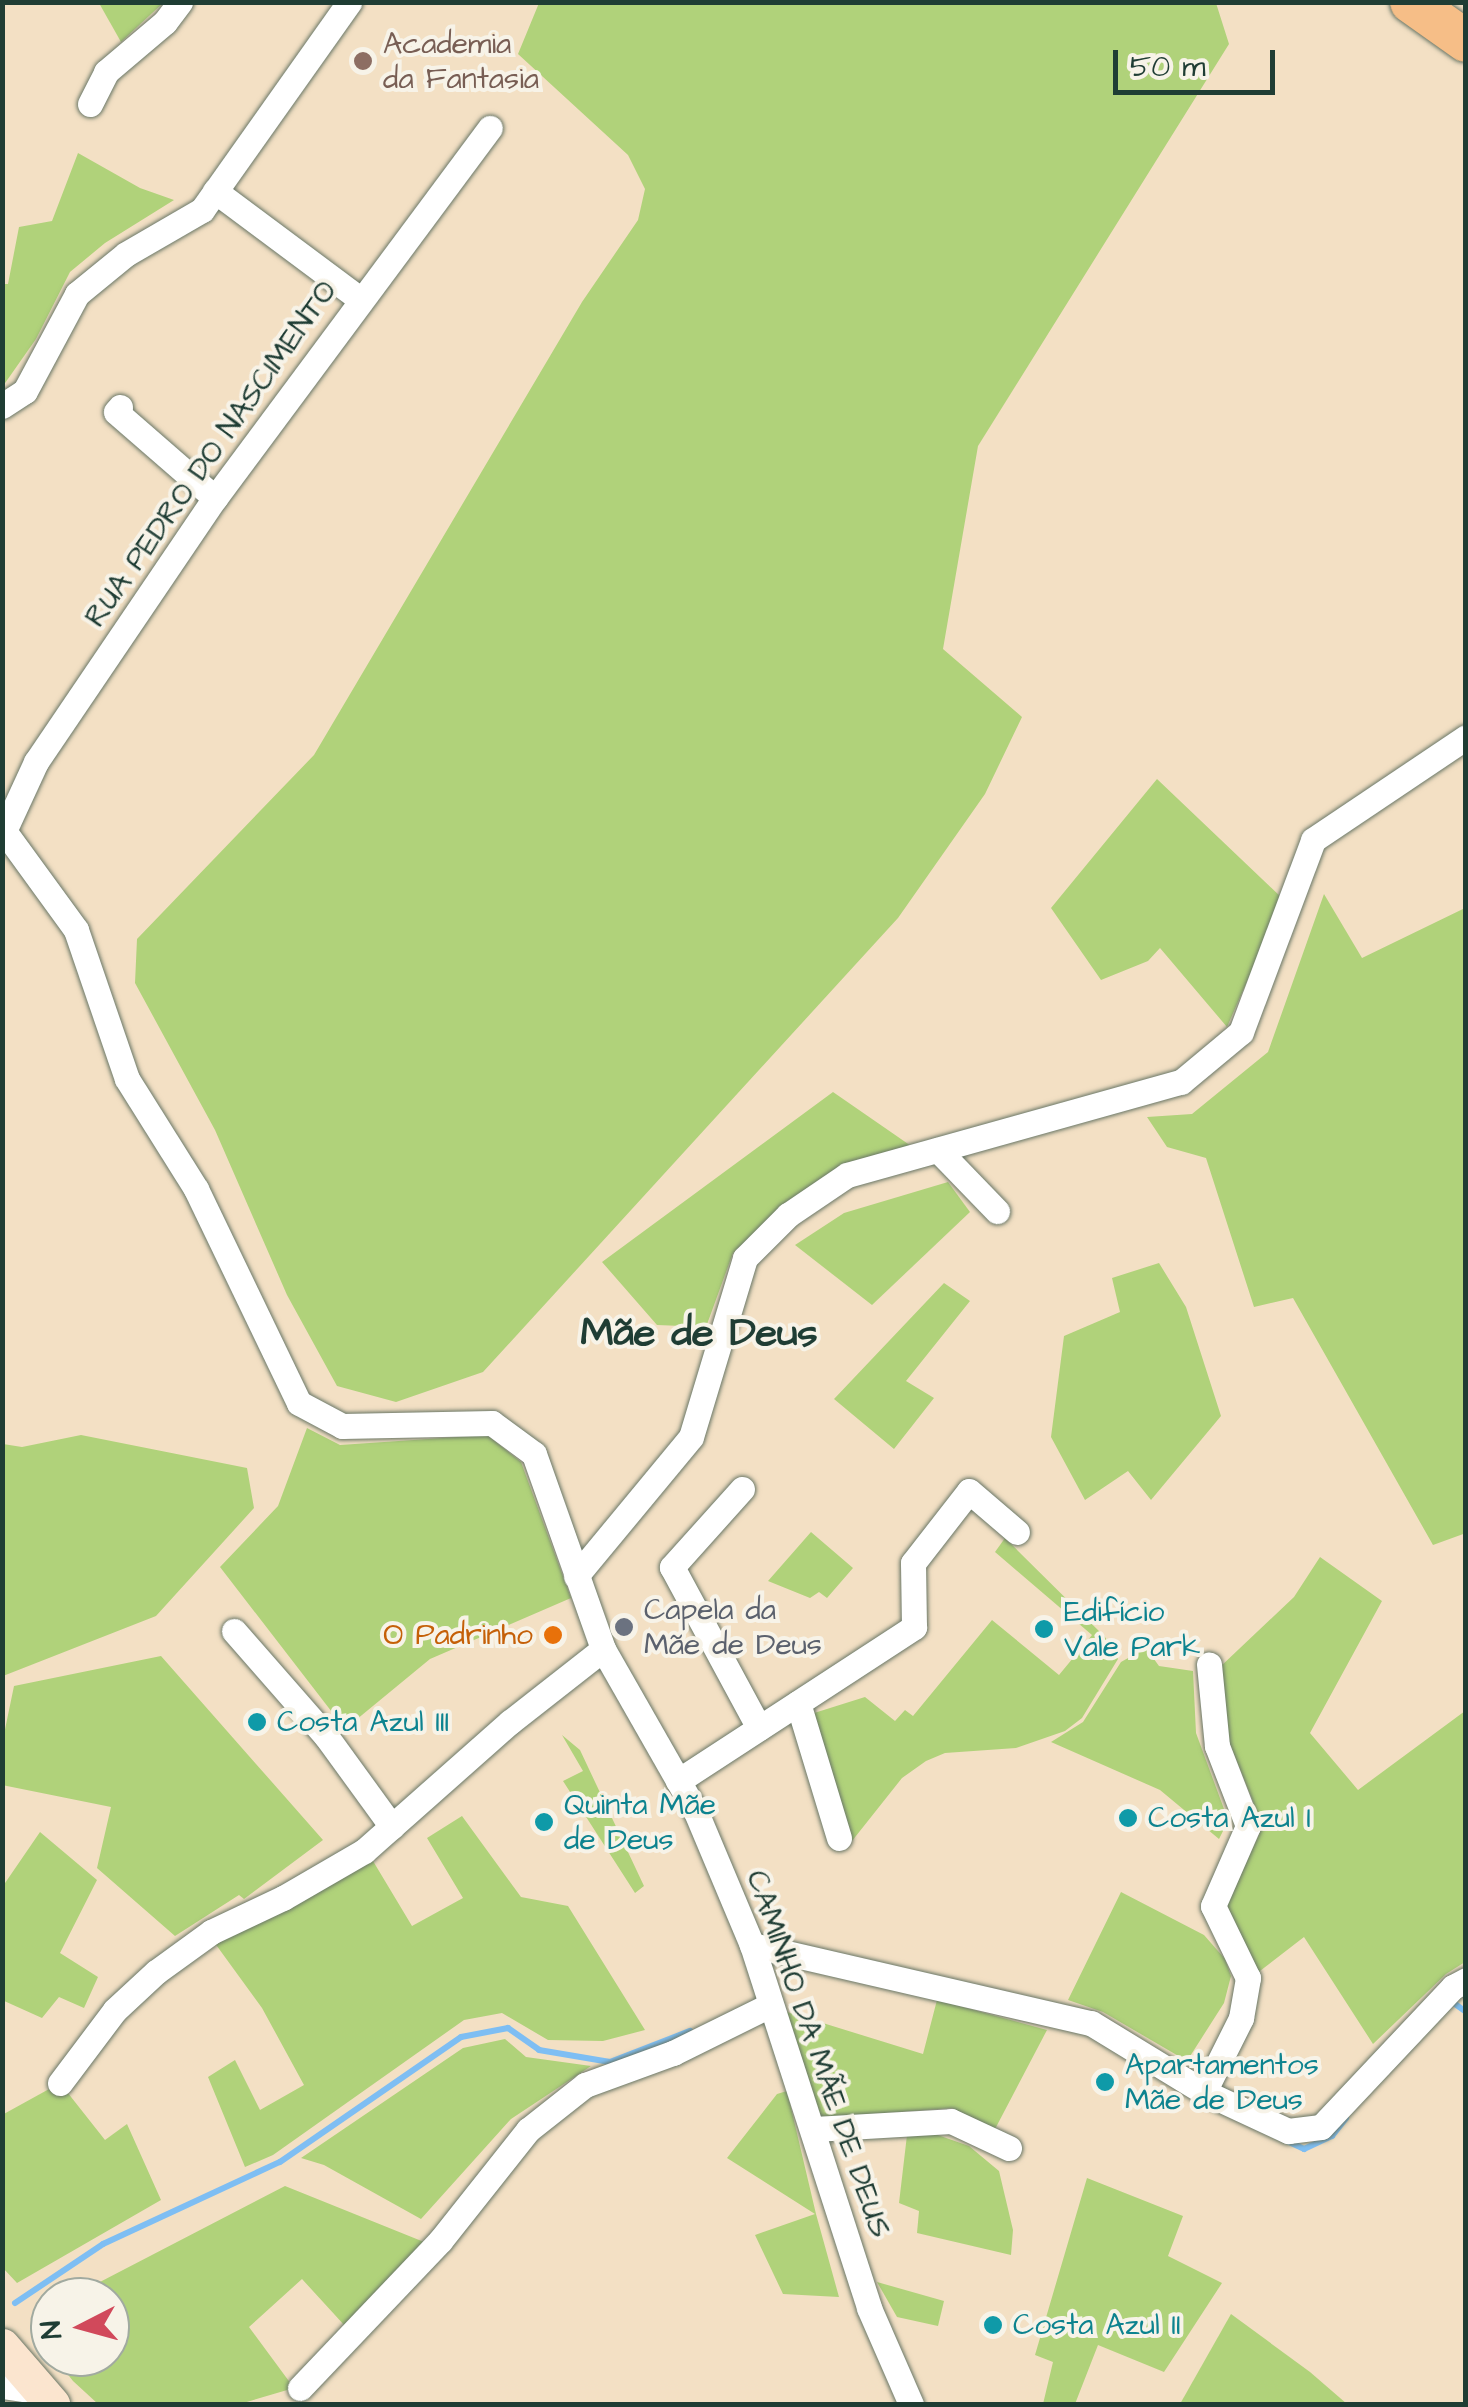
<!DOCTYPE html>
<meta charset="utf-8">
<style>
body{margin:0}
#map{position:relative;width:1468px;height:2407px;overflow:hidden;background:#f3e0c4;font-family:"Architects Daughter",sans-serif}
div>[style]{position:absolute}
.green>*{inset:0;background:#b0d27a}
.stream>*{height:6px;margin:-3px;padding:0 3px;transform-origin:3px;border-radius:3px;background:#7ebef3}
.roads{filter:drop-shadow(0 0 2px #697666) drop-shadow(0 0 2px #697666)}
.minor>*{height:25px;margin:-12.5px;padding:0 12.5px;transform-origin:12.5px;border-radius:12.5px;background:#fff}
.secondary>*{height:35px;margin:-17.5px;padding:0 17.5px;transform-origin:17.5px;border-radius:17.5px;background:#fbe5cf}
.trunk>*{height:42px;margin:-21px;padding:0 21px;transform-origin:21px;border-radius:21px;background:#f6be87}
.dots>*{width:28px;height:28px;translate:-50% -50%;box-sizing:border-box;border:5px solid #f7f3e8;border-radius:50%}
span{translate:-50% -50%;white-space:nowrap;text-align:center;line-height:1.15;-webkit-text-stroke:8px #f7f3e8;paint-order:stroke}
.education-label{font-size:30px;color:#785e54}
.left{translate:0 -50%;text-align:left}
.street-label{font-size:30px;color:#1f3d34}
.worship-label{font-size:30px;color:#5b616d}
.culture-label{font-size:30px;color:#0d838f}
.food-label{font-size:30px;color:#c56008}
.right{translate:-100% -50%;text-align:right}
.district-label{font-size:40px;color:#1f3d34;font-weight:700}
.frame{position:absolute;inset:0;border:5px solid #1f3d34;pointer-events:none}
.north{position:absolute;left:30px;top:2277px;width:100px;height:100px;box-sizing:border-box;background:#f7f3e8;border:2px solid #a1aaa0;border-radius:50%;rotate:264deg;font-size:28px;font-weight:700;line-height:40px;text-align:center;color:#1f3d34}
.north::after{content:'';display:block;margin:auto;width:35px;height:45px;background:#d1495b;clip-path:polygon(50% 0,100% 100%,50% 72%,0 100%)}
.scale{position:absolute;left:1113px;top:50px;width:162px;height:45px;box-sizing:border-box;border:5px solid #1f3d34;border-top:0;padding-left:12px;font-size:30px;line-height:35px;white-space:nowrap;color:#1f3d34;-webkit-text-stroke:8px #f7f3e8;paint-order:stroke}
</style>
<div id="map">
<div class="green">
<div style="clip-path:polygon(99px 3px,163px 3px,121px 42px)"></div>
<div style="clip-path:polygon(539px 3px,1216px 3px,1229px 44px,978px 446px,943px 649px,1022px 717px,985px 794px,898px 918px,483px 1372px,396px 1402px,337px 1386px,287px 1295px,215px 1130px,135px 983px,137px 939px,314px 755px,582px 302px,638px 220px,645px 189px,628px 155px,518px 54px)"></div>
<div style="clip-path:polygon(78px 153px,140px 188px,174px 200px,105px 243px,70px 272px,36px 339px,3px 386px,3px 284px,8px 284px,19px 227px,52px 221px)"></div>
<div style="clip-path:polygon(1157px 779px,1283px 899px,1227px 1027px,1160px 948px,1148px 961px,1101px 980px,1051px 908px)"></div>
<div style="clip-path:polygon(1324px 894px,1362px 958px,1465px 908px,1466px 1533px,1433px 1545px,1293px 1298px,1254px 1307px,1206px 1158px,1167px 1147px,1147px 1117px,1192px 1114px,1268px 1052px)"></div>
<div style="clip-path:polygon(833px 1092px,914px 1148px,774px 1214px,733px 1253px,706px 1327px,657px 1325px,602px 1262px)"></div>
<div style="clip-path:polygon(948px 1182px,970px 1212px,872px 1305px,795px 1245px,844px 1213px)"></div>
<div style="clip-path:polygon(1159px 1263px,1186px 1307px,1221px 1416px,1151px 1500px,1128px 1471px,1085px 1500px,1051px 1437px,1064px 1336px,1120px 1312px,1112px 1278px)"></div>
<div style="clip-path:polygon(944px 1283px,970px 1301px,906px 1381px,934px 1398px,894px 1449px,834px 1399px)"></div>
<div style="clip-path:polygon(307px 1428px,340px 1445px,487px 1435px,521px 1462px,571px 1598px,430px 1659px,345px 1729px,220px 1567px,278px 1506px)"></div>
<div style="clip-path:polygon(81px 1435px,247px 1468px,254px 1508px,156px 1616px,3px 1676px,3px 1444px,22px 1447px)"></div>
<div style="clip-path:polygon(811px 1532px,853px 1568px,827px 1598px,819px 1592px,810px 1598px,768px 1581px)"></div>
<div style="clip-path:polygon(1005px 1538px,1105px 1637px,1118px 1659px,1082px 1718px,1065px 1731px,1016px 1748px,945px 1753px,926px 1761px,902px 1778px,852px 1841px,811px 1714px,865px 1697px,895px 1721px,905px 1710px,913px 1716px,992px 1620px,1059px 1675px,1092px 1635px,995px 1552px)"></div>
<div style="clip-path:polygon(1320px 1557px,1382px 1601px,1310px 1733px,1358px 1790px,1465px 1711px,1465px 1962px,1446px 1974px,1373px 2044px,1304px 1937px,1256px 1974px,1227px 1905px,1263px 1826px,1229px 1742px,1220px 1667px,1294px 1597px)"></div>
<div style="clip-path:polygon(1146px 1648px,1159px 1666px,1193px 1671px,1196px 1733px,1224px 1809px,1226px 1825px,1219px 1839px,1160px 1790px,1051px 1742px,1083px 1722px,1121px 1662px)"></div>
<div style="clip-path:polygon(161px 1656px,323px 1840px,244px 1899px,239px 1895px,175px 1936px,97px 1868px,111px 1807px,2px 1785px,3px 1739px,14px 1686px)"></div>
<div style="clip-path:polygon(562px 1735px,580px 1750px,644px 1886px,635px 1893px,563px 1781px,583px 1771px)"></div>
<div style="clip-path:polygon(462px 1816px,521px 1897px,568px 1906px,645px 2030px,603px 2041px,548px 2040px,502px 2013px,464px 2020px,273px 2155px,245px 2167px,208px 2077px,235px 2060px,260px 2110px,304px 2085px,262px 2008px,214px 1942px,370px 1856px,412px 1926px,463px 1898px,427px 1838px)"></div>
<div style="clip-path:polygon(40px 1832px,97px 1880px,60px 1953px,98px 1977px,84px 2008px,59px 1997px,42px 2018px,2px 2000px,3px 1886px)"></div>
<div style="clip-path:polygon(1121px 1892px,1204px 1935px,1225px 1959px,1231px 1976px,1224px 2003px,1187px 2061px,1103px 2012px,1068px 2000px)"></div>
<div style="clip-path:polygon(937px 2000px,1047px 2030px,994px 2131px,952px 2108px,820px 2118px,784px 2011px,923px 2054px)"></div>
<div style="clip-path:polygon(505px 2039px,526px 2057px,591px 2066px,511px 2119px,421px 2219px,324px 2165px,301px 2158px,463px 2048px)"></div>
<div style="clip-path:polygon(60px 2083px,105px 2140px,127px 2124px,161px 2200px,17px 2283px,3px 2268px,2px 2115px)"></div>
<div style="clip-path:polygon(787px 2091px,816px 2214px,839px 2297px,783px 2294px,755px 2235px,815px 2214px,727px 2158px,777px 2094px)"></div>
<div style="clip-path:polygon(932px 2133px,969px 2146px,999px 2171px,1013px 2230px,1011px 2255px,917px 2233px,919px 2211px,899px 2203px,907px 2135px)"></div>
<div style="clip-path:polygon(1087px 2178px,1183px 2216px,1168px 2256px,1222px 2283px,1164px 2372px,1098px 2345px,1075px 2404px,1043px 2404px,1053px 2362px,1035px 2355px)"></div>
<div style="clip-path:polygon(285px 2186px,429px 2244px,345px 2326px,302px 2279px,249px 2327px,294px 2388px,240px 2404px,98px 2404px,73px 2381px,54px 2357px,110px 2357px,110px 2297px,71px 2297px)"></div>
<div style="clip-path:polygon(877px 2282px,944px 2301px,938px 2326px,897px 2317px)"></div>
<div style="clip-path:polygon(1231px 2314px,1310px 2372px,1347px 2404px,1180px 2404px)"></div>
</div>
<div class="stream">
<div style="left:1451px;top:2001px;width:19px;rotate:36deg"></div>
<div style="left:1287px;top:2141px;width:19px;rotate:25deg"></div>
<div style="left:1304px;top:2149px;width:31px;rotate:-25deg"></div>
<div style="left:1332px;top:2136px;width:23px;rotate:-52deg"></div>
<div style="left:15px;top:2303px;width:106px;rotate:-33.8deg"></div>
<div style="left:103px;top:2244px;width:195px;rotate:-24.9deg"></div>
<div style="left:280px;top:2162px;width:220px;rotate:-34.6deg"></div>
<div style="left:461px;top:2037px;width:48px;rotate:-10.8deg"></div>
<div style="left:508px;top:2028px;width:38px;rotate:35deg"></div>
<div style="left:539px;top:2050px;width:72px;rotate:9.6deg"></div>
<div style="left:610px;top:2062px;width:86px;rotate:-21.2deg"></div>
</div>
<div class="roads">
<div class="minor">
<div style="left:90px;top:104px;width:36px;rotate:-63deg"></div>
<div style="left:106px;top:72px;width:77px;rotate:-40.3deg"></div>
<div style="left:165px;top:22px;width:25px;rotate:-53deg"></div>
<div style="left:215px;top:191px;width:182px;rotate:36.7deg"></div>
<div style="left:2px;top:406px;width:27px;rotate:-33deg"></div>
<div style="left:25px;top:391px;width:110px;rotate:-61.8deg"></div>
<div style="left:77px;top:294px;width:63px;rotate:-39.2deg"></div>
<div style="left:126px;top:254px;width:88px;rotate:-30.1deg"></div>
<div style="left:202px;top:210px;width:255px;rotate:-54.7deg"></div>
<div style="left:120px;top:407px;width:6px;rotate:129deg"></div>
<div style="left:116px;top:412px;width:131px;rotate:41deg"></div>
<div style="left:2px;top:828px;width:126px;rotate:54deg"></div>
<div style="left:76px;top:930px;width:157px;rotate:71.1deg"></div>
<div style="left:127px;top:1079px;width:130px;rotate:57.9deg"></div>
<div style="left:196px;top:1189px;width:237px;rotate:64.3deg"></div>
<div style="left:299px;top:1403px;width:49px;rotate:28.1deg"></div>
<div style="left:342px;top:1426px;width:150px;rotate:-1.1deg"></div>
<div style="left:492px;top:1423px;width:52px;rotate:36.4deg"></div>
<div style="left:534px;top:1454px;width:207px;rotate:70.5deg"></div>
<div style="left:603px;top:1649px;width:188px;rotate:60.3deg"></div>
<div style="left:696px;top:1812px;width:144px;rotate:67.2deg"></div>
<div style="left:752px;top:1945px;width:381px;rotate:72.1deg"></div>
<div style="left:869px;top:2308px;width:105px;rotate:66.4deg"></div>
<div style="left:5px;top:829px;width:74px;rotate:-65.2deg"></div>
<div style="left:36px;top:762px;width:319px;rotate:-55.9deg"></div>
<div style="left:215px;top:498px;width:461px;rotate:-53.4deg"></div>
<div style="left:938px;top:1150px;width:85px;rotate:46deg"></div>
<div style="left:742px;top:1489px;width:105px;rotate:131.9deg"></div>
<div style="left:672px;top:1567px;width:183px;rotate:61.6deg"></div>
<div style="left:576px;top:1576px;width:180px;rotate:-50.4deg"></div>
<div style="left:691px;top:1437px;width:187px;rotate:-73.2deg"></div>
<div style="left:745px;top:1258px;width:61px;rotate:-45deg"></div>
<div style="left:788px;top:1215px;width:71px;rotate:-34.1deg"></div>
<div style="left:847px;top:1175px;width:347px;rotate:-15.6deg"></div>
<div style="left:1181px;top:1082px;width:78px;rotate:-39.8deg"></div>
<div style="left:1241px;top:1032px;width:205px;rotate:-69.4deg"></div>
<div style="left:1313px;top:840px;width:184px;rotate:-33.9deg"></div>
<div style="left:234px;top:1631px;width:140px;rotate:48.8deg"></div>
<div style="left:326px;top:1736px;width:112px;rotate:54deg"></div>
<div style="left:798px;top:1703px;width:141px;rotate:73.1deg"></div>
<div style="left:678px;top:1781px;width:282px;rotate:-33.1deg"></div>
<div style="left:914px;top:1627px;width:64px;rotate:-90.9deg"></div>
<div style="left:913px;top:1563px;width:91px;rotate:-52.1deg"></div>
<div style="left:969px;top:1491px;width:63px;rotate:40.5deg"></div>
<div style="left:752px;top:1945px;width:348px;rotate:13deg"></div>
<div style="left:1091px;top:2023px;width:132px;rotate:31.4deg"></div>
<div style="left:1204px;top:2092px;width:93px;rotate:24.9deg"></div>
<div style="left:1288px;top:2131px;width:33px;rotate:-7deg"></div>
<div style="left:1321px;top:2127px;width:192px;rotate:-46.7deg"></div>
<div style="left:1453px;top:1987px;width:15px;rotate:-28deg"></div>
<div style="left:60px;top:2083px;width:91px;rotate:-53deg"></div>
<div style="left:115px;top:2010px;width:56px;rotate:-42.8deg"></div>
<div style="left:156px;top:1972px;width:68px;rotate:-36deg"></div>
<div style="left:211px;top:1932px;width:80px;rotate:-25.3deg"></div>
<div style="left:283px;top:1898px;width:94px;rotate:-30.1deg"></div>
<div style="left:364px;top:1851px;width:195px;rotate:-41.5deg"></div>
<div style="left:510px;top:1722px;width:118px;rotate:-38.1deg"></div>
<div style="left:1204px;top:2092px;width:83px;rotate:-63.4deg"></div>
<div style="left:1241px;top:2018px;width:41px;rotate:-80.1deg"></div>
<div style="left:1248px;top:1978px;width:80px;rotate:-115.9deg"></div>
<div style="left:1213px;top:1906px;width:87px;rotate:-66.4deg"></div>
<div style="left:1248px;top:1826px;width:86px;rotate:-111.2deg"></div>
<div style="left:1217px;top:1746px;width:82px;rotate:-95.6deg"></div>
<div style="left:814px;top:2129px;width:137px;rotate:-3.3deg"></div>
<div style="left:951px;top:2121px;width:64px;rotate:25deg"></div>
<div style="left:2px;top:2386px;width:40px;rotate:8.5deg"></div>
<div style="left:300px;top:2388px;width:203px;rotate:-46.4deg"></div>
<div style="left:440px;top:2241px;width:142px;rotate:-51.6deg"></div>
<div style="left:528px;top:2130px;width:73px;rotate:-38.3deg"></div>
<div style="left:585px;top:2085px;width:94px;rotate:-20deg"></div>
<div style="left:673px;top:2053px;width:108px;rotate:-26.3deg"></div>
</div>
<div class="secondary">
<div style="left:2px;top:2346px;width:77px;rotate:49.2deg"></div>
</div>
<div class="trunk">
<div style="left:1411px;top:2px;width:67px;rotate:35.3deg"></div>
</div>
</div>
<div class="dots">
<div style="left:363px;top:61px;background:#8d6e63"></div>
<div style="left:624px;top:1627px;background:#6b7280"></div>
<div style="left:1044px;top:1629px;background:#0f9aa8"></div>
<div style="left:553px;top:1635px;background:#e8710a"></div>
<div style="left:257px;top:1722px;background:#0f9aa8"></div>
<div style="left:1128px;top:1818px;background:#0f9aa8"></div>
<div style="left:544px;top:1822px;background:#0f9aa8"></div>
<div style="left:1105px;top:2082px;background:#0f9aa8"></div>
<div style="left:993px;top:2325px;background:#0f9aa8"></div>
</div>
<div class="education-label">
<span class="left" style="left:383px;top:61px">Academia<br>da Fantasia</span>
</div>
<div class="street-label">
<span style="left:211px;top:454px;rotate:-55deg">RUA PEDRO DO NASCIMENTO</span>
<span style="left:818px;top:2054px;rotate:71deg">CAMINHO DA MÃE DE DEUS</span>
</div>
<div class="worship-label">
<span class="left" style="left:644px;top:1627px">Capela da<br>Mãe de Deus</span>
</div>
<div class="culture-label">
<span class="left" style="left:1064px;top:1629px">Edifício<br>Vale Park</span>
<span class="left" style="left:277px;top:1722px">Costa Azul III</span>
<span class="left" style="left:564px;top:1822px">Quinta Mãe<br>de Deus</span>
<span class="left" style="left:1148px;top:1818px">Costa Azul I</span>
<span class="left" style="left:1125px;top:2082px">Apartamentos<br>Mãe de Deus</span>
<span class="left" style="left:1013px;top:2325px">Costa Azul II</span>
</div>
<div class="food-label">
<span class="right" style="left:533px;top:1635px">O Padrinho</span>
</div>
<div class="district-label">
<span style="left:699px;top:1334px">Mãe de Deus</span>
</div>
<div class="frame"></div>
<div class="north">N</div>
<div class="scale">50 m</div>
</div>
